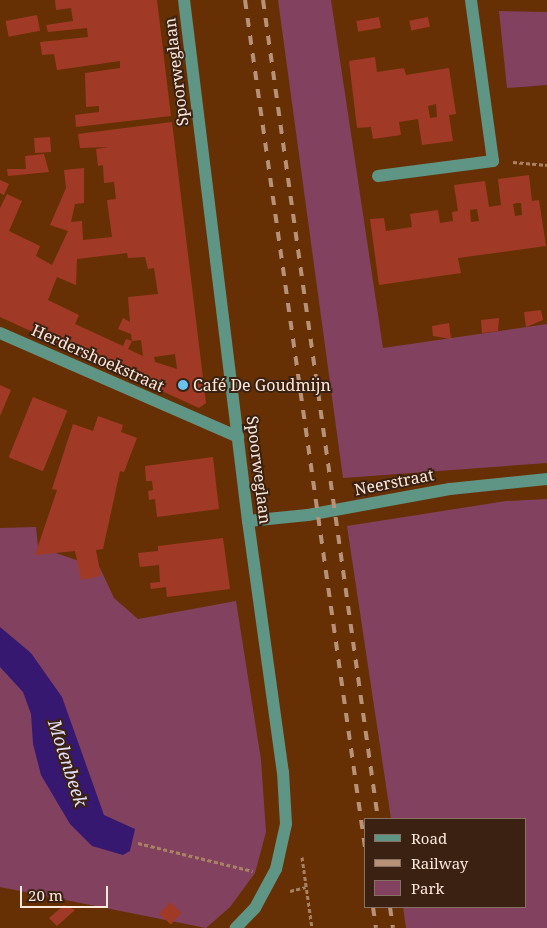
<!DOCTYPE html>
<meta charset="utf-8">
<style>
body{margin:0}
#map{position:relative;width:547px;height:928px;overflow:hidden;background:#673004;font-family:"Noto Serif",serif}
div>[style]{position:absolute}
.green>*{inset:0;background:#834160}
.water>*{inset:0;background:#371870}
.building>*{inset:0;background:#a03a27;transform-origin:0 0}
.path>*{height:3px;margin-top:-1.5px;transform-origin:0;background:repeating-linear-gradient(90deg,#a98163 0 4px,transparent 0 6.5px)}
.minor>*{height:12px;margin:-6px;padding:0 6px;transform-origin:6px;border-radius:6px;background:#5f9584}
.rail>*{height:4px;margin-top:-2px;transform-origin:0;background:repeating-linear-gradient(90deg,#b79278 0 9px,transparent 0 18px)}
.dots>*{width:14px;height:14px;translate:-50% -50%;box-sizing:border-box;border:2px solid #3a2111;border-radius:50%}
span{translate:-50% -50%;white-space:nowrap;text-align:center;line-height:1.15;-webkit-text-stroke:4px #3a2111;paint-order:stroke}
.street-label{font-size:16px;color:#fde8dc}
.poi-label{font-size:16px;color:#fde8dc}
.left{translate:0 -50%;text-align:left}
.water-label{font-size:18px;color:#e2def7;font-style:italic}
.legend{position:absolute;left:364px;top:818px;width:162px;height:90px;box-sizing:border-box;background:#3a2111;border:1px solid #887162;margin:0;padding:6px 9px;list-style:none;font-size:15px;color:#fde8dc}
.legend li{display:flex;align-items:center;gap:10px;height:25px}
.legend b{width:25px;border:1px solid #887162}
.scale{position:absolute;left:20px;top:886px;width:88px;height:22px;box-sizing:border-box;border:2px solid #fde8dc;border-top:0;padding-left:6px;font-size:15px;line-height:18px;white-space:nowrap;color:#fde8dc;-webkit-text-stroke:4px #3a2111;paint-order:stroke}
</style>
<div id="map">
<div class="green">
<div style="clip-path:polygon(278px 0,331px 0,383px 348px,547px 324px,547px 463px,343px 478px)"></div>
<div style="clip-path:polygon(499px 11px,547px 12px,547px 85px,507px 88px)"></div>
<div style="clip-path:polygon(547px 499px,547px 928px,406px 928px,403px 907px,526px 907px,526px 819px,391px 819px,347px 526px,506px 501px)"></div>
<div style="clip-path:polygon(36px 527px,38px 547px,100px 568px,114px 598px,138px 619px,236px 601px,261px 760px,266px 832px,255px 873px,230px 907px,206px 928px,0 887px,0 528px)"></div>
</div>
<div class="water">
<div style="clip-path:polygon(0 627px,31px 653px,62px 697px,104px 815px,135px 829px,130px 851px,123px 855px,92px 846px,70px 824px,41px 775px,33px 744px,31px 714px,23px 692px,0 667px)"></div>
</div>
<div class="building">
<div style="clip-path:polygon(55px 0,157px 0,171px 116px,76px 127px,75px 115px,99px 112px,99px 106px,86px 107px,85px 73px,120px 68px,120px 61px,57px 70px,54px 54px,42px 55px,40px 42px,88px 37px,87px 28px,48px 32px,46px 25px,73px 21px,71px 8px,56px 10px)"></div>
<div style="left:37px;top:15px;width:16px;height:32px;rotate:79deg"></div>
<div style="left:379px;top:17px;width:11px;height:23px;rotate:80deg"></div>
<div style="left:428px;top:17px;width:10px;height:19px;rotate:79deg"></div>
<div style="clip-path:polygon(evenodd,375px 57px,377px 72px,404px 68px,406px 75px,449px 68px,456px 114px,449px 115px,453px 141px,422px 145px,418px 119px,399px 122px,401px 135px,373px 139px,371px 127px,357px 128px,349px 61px,375px 57px,436px 104px,437px 117px,430px 118px,428px 106px,436px 104px)"></div>
<div style="clip-path:polygon(evenodd,172px 122px,206px 403px,199px 408px,0 317px,0 208px,7px 194px,22px 201px,9px 231px,40px 246px,36px 256px,52px 265px,68px 231px,50px 225px,66px 188px,64px 170px,84px 168px,84px 203px,75px 204px,71px 222px,82px 221px,83px 240px,112px 237px,107px 200px,116px 199px,114px 182px,104px 183px,103px 165px,98px 166px,96px 149px,109px 147px,80px 148px,78px 134px,172px 122px,127px 253px,128px 258px,145px 257px,148px 269px,154px 268px,158px 294px,128px 297px,130px 322px,123px 318px,118px 329px,131px 334px,132px 341px,126px 339px,123px 346px,75px 324px,79px 315px,48px 300px,57px 277px,76px 285px,77px 259px,127px 253px,172px 122px,141px 340px,143px 356px,128px 349px,132px 341px,141px 340px,172px 122px,175px 354px,177px 369px,155px 362px,154px 357px,175px 354px)"></div>
<div style="left:50px;top:137px;width:15px;height:16px;rotate:86deg"></div>
<div style="clip-path:polygon(44px 154px,49px 172px,8px 176px,7px 169px,26px 169px,25px 156px)"></div>
<div style="clip-path:polygon(evenodd,529px 175px,532px 201px,539px 200px,546px 246px,458px 258px,461px 273px,379px 285px,370px 219px,384px 218px,386px 231px,412px 227px,410px 214px,438px 210px,440px 223px,453px 221px,452px 212px,458px 211px,454px 185px,485px 181px,489px 207px,501px 205px,498px 179px,529px 175px,517px 203px,521px 203px,522px 215px,515px 216px,513px 204px,517px 203px,529px 175px,477px 209px,479px 221px,471px 222px,470px 210px,477px 209px)"></div>
<div style="clip-path:polygon(0 180px,9px 184px,4px 195px,0 193px)"></div>
<div style="clip-path:polygon(541px 310px,543px 320px,526px 327px,524px 312px)"></div>
<div style="clip-path:polygon(499px 318px,498px 331px,482px 333px,481px 320px)"></div>
<div style="clip-path:polygon(449px 323px,451px 339px,433px 336px,432px 326px)"></div>
<div style="clip-path:polygon(0 385px,11px 390px,0 416px)"></div>
<div style="left:33px;top:397px;width:37px;height:65px;rotate:22deg"></div>
<div style="clip-path:polygon(98px 416px,123px 425px,121px 432px,137px 438px,124px 472px,120px 471px,103px 549px,96px 550px,101px 576px,81px 580px,75px 551px,35px 555px,57px 490px,52px 489px,73px 424px,93px 431px)"></div>
<div style="clip-path:polygon(213px 457px,219px 509px,157px 517px,155px 499px,149px 500px,148px 491px,153px 490px,152px 481px,146px 481px,145px 466px)"></div>
<div style="clip-path:polygon(223px 538px,230px 589px,167px 597px,166px 587px,151px 589px,150px 583px,160px 582px,159px 565px,140px 567px,138px 553px,158px 551px,158px 546px)"></div>
<div style="left:170px;top:902px;width:16px;height:16px;rotate:43deg"></div>
<div style="clip-path:polygon(64px 905px,75px 910px,57px 926px,49px 918px)"></div>
</div>
<div class="path">
<div style="left:513px;top:162px;width:34px;rotate:5deg"></div>
<div style="left:138px;top:843px;width:118px;rotate:13.7deg"></div>
<div style="left:302px;top:857px;width:72px;rotate:82deg"></div>
<div style="left:290px;top:891px;width:16px;rotate:-14deg"></div>
</div>
<div class="minor">
<div style="left:184px;top:0;width:525px;rotate:83deg"></div>
<div style="left:248px;top:521px;width:253px;rotate:82.1deg"></div>
<div style="left:283px;top:772px;width:52px;rotate:86.7deg"></div>
<div style="left:286px;top:824px;width:46px;rotate:102.5deg"></div>
<div style="left:276px;top:869px;width:44px;rotate:118.3deg"></div>
<div style="left:255px;top:908px;width:28px;rotate:134deg"></div>
<div style="left:378px;top:176px;width:116px;rotate:-7.4deg"></div>
<div style="left:493px;top:161px;width:162px;rotate:-97.8deg"></div>
<div style="left:0;top:333px;width:260px;rotate:23.6deg"></div>
<div style="left:248px;top:521px;width:60px;rotate:-5.7deg"></div>
<div style="left:308px;top:515px;width:144px;rotate:-10.4deg"></div>
<div style="left:450px;top:489px;width:98px;rotate:-5.9deg"></div>
</div>
<div class="rail">
<div style="left:245px;top:0;width:864px;rotate:81.94deg"></div>
<div style="left:263px;top:0;width:827px;rotate:82.01deg"></div>
<div style="left:373px;top:907px;width:21px;rotate:82deg"></div>
<div style="left:390px;top:907px;width:21px;rotate:82deg"></div>
</div>
<div class="dots">
<div style="left:183px;top:385px;background:#69c3f1"></div>
</div>
<div class="street-label">
<span style="left:176px;top:72px;rotate:-97deg">Spoorweglaan</span>
<span style="left:98px;top:358px;rotate:24deg">Herdershoekstraat</span>
<span style="left:259px;top:470px;rotate:83deg">Spoorweglaan</span>
<span style="left:394px;top:482px;rotate:-11deg">Neerstraat</span>
</div>
<div class="poi-label">
<span class="left" style="left:193px;top:385px">Café De Goudmijn</span>
</div>
<div class="water-label">
<span style="left:68px;top:763px;rotate:72deg">Molenbeek</span>
</div>
<ul class="legend">
<li><b style="height:6px;background:#5f9584"></b>Road</li>
<li><b style="height:6px;background:#b79278"></b>Railway</li>
<li><b style="height:14px;background:#834160"></b>Park</li>
</ul>
<div class="scale">20 m</div>
</div>
